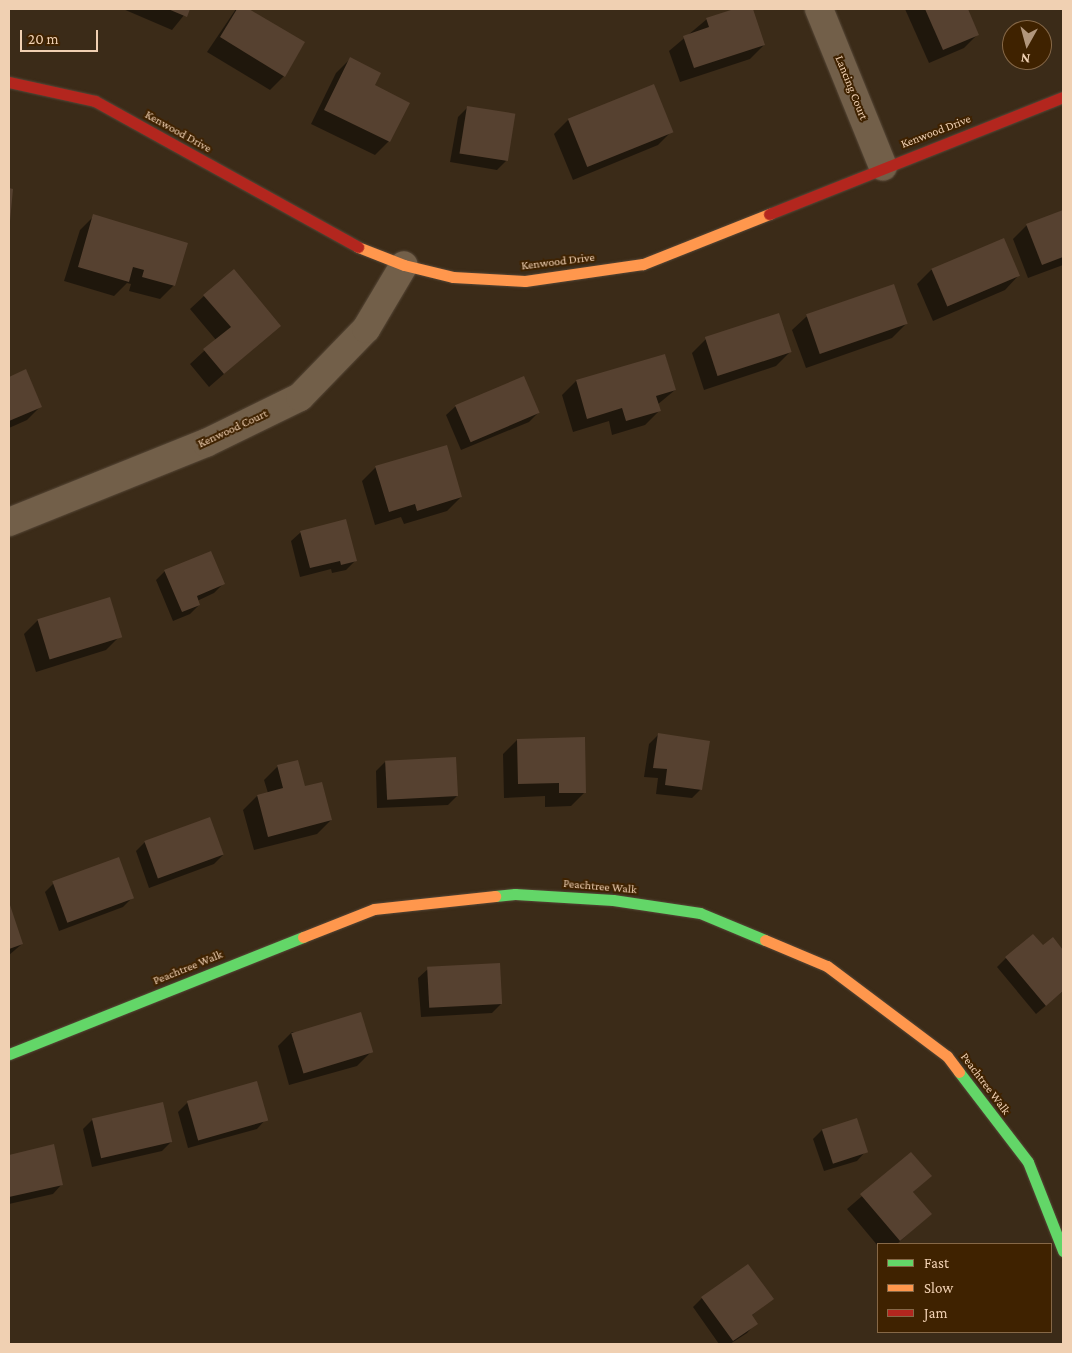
<!DOCTYPE html>
<style>
body{margin:0}
#map{position:relative;width:1072px;height:1353px;overflow:hidden;background:#3b2b18;font-family:"Crimson Pro",serif}
div>[style]{position:absolute}
.shadow>*{inset:0;background:#0007}
.building>*{inset:0;background:#564130;transform-origin:0 0}
.roads{filter:drop-shadow(0 0 1px #564737) drop-shadow(0 0 1px #564737)}
.street>*{height:28px;margin:-14px;padding:0 14px;transform-origin:14px;border-radius:14px;background:#725f49}
.fast>*{height:11px;margin:-5.5px;padding:0 5.5px;transform-origin:5.5px;border-radius:5.5px;background:#63d668}
.slow>*{height:11px;margin:-5.5px;padding:0 5.5px;transform-origin:5.5px;border-radius:5.5px;background:#ff974d}
.jam>*{height:11px;margin:-5.5px;padding:0 5.5px;transform-origin:5.5px;border-radius:5.5px;background:#b3261e}
span{translate:-50% -50%;white-space:nowrap;text-align:center;line-height:1.15;-webkit-text-stroke:4px #3f2200;paint-order:stroke}
.street-label{font-size:12px;color:#f0d0b2}
.frame{position:absolute;inset:0;border:10px solid #f0d0b2;pointer-events:none}
.legend{position:absolute;left:877px;top:1243px;width:175px;height:90px;box-sizing:border-box;background:#3f2200;border:1px solid #866847;margin:0;padding:6px 9px;list-style:none;font-size:15px;color:#f0d0b2}
.legend li{display:flex;align-items:center;gap:10px;height:25px}
.legend b{width:25px;border:1px solid #866847}
.north{position:absolute;left:1002px;top:20px;width:50px;height:50px;box-sizing:border-box;background:#3f2200;border:1px solid #866847;border-radius:50%;rotate:187deg;font-size:14px;font-weight:700;line-height:20px;text-align:center;color:#f0d0b2}
.north::after{content:'';display:block;margin:auto;width:18px;height:22px;background:#b1967c;clip-path:polygon(50% 0,100% 100%,50% 72%,0 100%)}
.scale{position:absolute;left:20px;top:30px;width:78px;height:22px;box-sizing:border-box;border:2px solid #f0d0b2;border-top:0;padding-left:6px;font-size:15px;line-height:18px;white-space:nowrap;color:#f0d0b2;-webkit-text-stroke:4px #3f2200;paint-order:stroke}
</style>
<div id="map">
<div class="shadow">
<div style="clip-path:polygon(123px 9px,189px 9px,172px 30px)"></div>
<div style="clip-path:polygon(236px 9px,247px 9px,304px 43px,284px 76px,270px 90px,207px 52px)"></div>
<div style="clip-path:polygon(738px 9px,752px 9px,764px 45px,750px 59px,680px 82px,669px 51px,707px 19px)"></div>
<div style="clip-path:polygon(905px 9px,966px 9px,978px 34px,964px 48px,929px 63px)"></div>
<div style="clip-path:polygon(350px 59px,373px 86px,389px 141px,375px 155px,311px 124px,336px 73px)"></div>
<div style="clip-path:polygon(653px 86px,672px 131px,658px 145px,573px 180px,554px 134px,568px 120px)"></div>
<div style="clip-path:polygon(467px 108px,506px 161px,497px 170px,450px 162px,458px 117px)"></div>
<div style="clip-path:polygon(1063px 212px,1063px 265px,1028px 278px,1013px 239px,1027px 225px)"></div>
<div style="clip-path:polygon(94px 216px,174px 285px,160px 299px,129px 291px,131px 284px,127px 283px,114px 296px,64px 281px,80px 230px)"></div>
<div style="clip-path:polygon(1003px 240px,1018px 276px,1005px 290px,933px 321px,917px 284px,931px 270px)"></div>
<div style="clip-path:polygon(893px 286px,906px 324px,892px 338px,806px 368px,792px 330px,806px 317px)"></div>
<div style="clip-path:polygon(204px 296px,279px 326px,209px 387px,190px 364px,216px 340px,190px 309px)"></div>
<div style="clip-path:polygon(706px 339px,790px 352px,776px 366px,704px 390px,692px 353px)"></div>
<div style="clip-path:polygon(665px 355px,675px 390px,657px 405px,659px 411px,645px 425px,612px 435px,609px 421px,573px 432px,562px 395px,576px 381px)"></div>
<div style="clip-path:polygon(26px 371px,41px 406px,27px 420px,9px 428px,9px 378px)"></div>
<div style="clip-path:polygon(456px 406px,539px 412px,529px 422px,461px 450px,446px 415px)"></div>
<div style="clip-path:polygon(376px 467px,461px 497px,447px 511px,404px 524px,401px 517px,375px 525px,362px 481px)"></div>
<div style="clip-path:polygon(301px 532px,356px 560px,346px 570px,332px 573px,331px 569px,300px 577px,291px 541px)"></div>
<div style="clip-path:polygon(165px 571px,223px 584px,214px 593px,197px 601px,199px 605px,190px 614px,173px 621px,156px 580px)"></div>
<div style="clip-path:polygon(38px 620px,120px 636px,106px 650px,36px 672px,24px 634px)"></div>
<div style="clip-path:polygon(658px 735px,701px 789px,692px 798px,656px 794px,658px 778px,644px 777px,649px 744px)"></div>
<div style="clip-path:polygon(517px 740px,585px 792px,571px 806px,545px 807px,545px 796px,504px 798px,503px 754px)"></div>
<div style="clip-path:polygon(385px 762px,457px 796px,448px 805px,377px 808px,376px 771px)"></div>
<div style="clip-path:polygon(278px 766px,304px 788px,331px 820px,317px 834px,254px 850px,243px 810px,257px 796px,268px 793px,264px 780px)"></div>
<div style="clip-path:polygon(145px 842px,223px 855px,214px 864px,149px 888px,136px 851px)"></div>
<div style="clip-path:polygon(54px 883px,132px 898px,123px 907px,59px 931px,45px 892px)"></div>
<div style="clip-path:polygon(10px 907px,22px 944px,9px 955px,9px 907px)"></div>
<div style="clip-path:polygon(1053px 939px,1063px 952px,1063px 991px,1036px 1014px,997px 967px,1006px 958px,1043px 947px)"></div>
<div style="clip-path:polygon(428px 969px,501px 1004px,492px 1013px,421px 1017px,418px 978px)"></div>
<div style="clip-path:polygon(292px 1032px,371px 1052px,357px 1066px,289px 1085px,278px 1046px)"></div>
<div style="clip-path:polygon(188px 1102px,266px 1119px,257px 1129px,188px 1148px,178px 1112px)"></div>
<div style="clip-path:polygon(92px 1120px,171px 1142px,162px 1151px,92px 1167px,83px 1129px)"></div>
<div style="clip-path:polygon(822px 1130px,866px 1151px,857px 1161px,824px 1171px,813px 1139px)"></div>
<div style="clip-path:polygon(53px 1146px,62px 1184px,53px 1194px,9px 1204px,9px 1156px)"></div>
<div style="clip-path:polygon(911px 1154px,930px 1176px,912px 1193px,930px 1214px,897px 1244px,878px 1246px,847px 1209px)"></div>
<div style="clip-path:polygon(702px 1298px,772px 1299px,751px 1316px,756px 1323px,747px 1333px,730px 1344px,719px 1344px,693px 1307px)"></div>
</div>
<div class="building">
<div style="clip-path:polygon(168px 9px,190px 9px,187px 17px)"></div>
<div style="clip-path:polygon(237px 9px,249px 9px,305px 42px,285px 77px,220px 37px)"></div>
<div style="clip-path:polygon(734px 9px,753px 9px,765px 45px,694px 68px,683px 36px,709px 27px,706px 18px)"></div>
<div style="clip-path:polygon(925px 9px,968px 9px,979px 35px,943px 50px)"></div>
<div style="clip-path:polygon(350px 57px,381px 73px,375px 85px,410px 103px,390px 142px,324px 110px)"></div>
<div style="left:654px;top:84px;width:52px;height:93px;rotate:68deg"></div>
<div style="left:467px;top:106px;width:49px;height:48px;rotate:9deg"></div>
<div style="clip-path:polygon(9px 188px,13px 189px,10px 221px,9px 221px)"></div>
<div style="clip-path:polygon(1063px 210px,1063px 257px,1042px 265px,1026px 224px)"></div>
<div style="clip-path:polygon(93px 214px,188px 243px,175px 286px,142px 277px,144px 270px,133px 267px,129px 282px,78px 267px)"></div>
<div style="left:1004px;top:238px;width:41px;height:79px;rotate:67deg"></div>
<div style="clip-path:polygon(234px 269px,281px 326px,224px 374px,203px 349px,231px 327px,203px 295px)"></div>
<div style="left:894px;top:284px;width:42px;height:93px;rotate:71deg"></div>
<div style="left:779px;top:313px;width:41px;height:78px;rotate:72deg"></div>
<div style="clip-path:polygon(665px 354px,676px 390px,656px 396px,661px 411px,626px 421px,622px 408px,587px 419px,576px 380px)"></div>
<div style="clip-path:polygon(26px 369px,42px 407px,9px 421px,9px 377px)"></div>
<div style="left:524px;top:376px;width:40px;height:75px;rotate:67deg"></div>
<div style="clip-path:polygon(447px 445px,462px 497px,417px 511px,415px 504px,389px 512px,375px 466px)"></div>
<div style="clip-path:polygon(346px 519px,357px 561px,341px 565px,340px 561px,310px 568px,300px 531px)"></div>
<div style="clip-path:polygon(211px 551px,225px 584px,197px 596px,200px 605px,182px 612px,164px 570px)"></div>
<div style="left:110px;top:597px;width:42px;height:76px;rotate:73deg"></div>
<div style="clip-path:polygon(658px 733px,710px 741px,702px 790px,665px 785px,667px 769px,653px 768px)"></div>
<div style="clip-path:polygon(585px 737px,586px 793px,559px 793px,559px 783px,518px 784px,517px 739px)"></div>
<div style="left:456px;top:757px;width:39px;height:71px;rotate:87deg"></div>
<div style="clip-path:polygon(298px 760px,305px 786px,322px 782px,332px 820px,268px 837px,257px 795px,283px 788px,277px 765px)"></div>
<div style="left:210px;top:817px;width:40px;height:70px;rotate:70deg"></div>
<div style="left:119px;top:857px;width:44px;height:71px;rotate:70deg"></div>
<div style="clip-path:polygon(10px 905px,23px 944px,9px 949px,9px 906px)"></div>
<div style="clip-path:polygon(1033px 934px,1043px 945px,1053px 937px,1063px 950px,1063px 991px,1046px 1006px,1005px 957px)"></div>
<div style="left:500px;top:963px;width:41px;height:73px;rotate:87deg"></div>
<div style="left:361px;top:1012px;width:42px;height:73px;rotate:73deg"></div>
<div style="left:257px;top:1081px;width:41px;height:73px;rotate:74deg"></div>
<div style="left:163px;top:1102px;width:41px;height:73px;rotate:77deg"></div>
<div style="left:857px;top:1118px;width:36px;height:37px;rotate:72deg"></div>
<div style="clip-path:polygon(54px 1144px,63px 1185px,9px 1197px,9px 1155px)"></div>
<div style="clip-path:polygon(911px 1152px,932px 1176px,913px 1192px,932px 1214px,900px 1241px,860px 1194px)"></div>
<div style="clip-path:polygon(748px 1264px,774px 1299px,752px 1315px,758px 1324px,733px 1341px,701px 1297px)"></div>
</div>
<div class="roads">
<div class="street">
<div style="left:819px;top:9px;width:170px;rotate:67.9deg"></div>
<div style="left:9px;top:522px;width:212px;rotate:-21.9deg"></div>
<div style="left:206px;top:443px;width:105px;rotate:-26.1deg"></div>
<div style="left:300px;top:397px;width:95px;rotate:-45.9deg"></div>
<div style="left:366px;top:329px;width:74px;rotate:-59.3deg"></div>
</div>
<div class="fast">
<div style="left:495px;top:896px;width:20px;rotate:-6deg"></div>
<div style="left:515px;top:894px;width:98px;rotate:3.5deg"></div>
<div style="left:613px;top:900px;width:88px;rotate:8.5deg"></div>
<div style="left:700px;top:913px;width:70px;rotate:22.6deg"></div>
<div style="left:9px;top:1054px;width:316px;rotate:-21.7deg"></div>
<div style="left:959px;top:1072px;width:113px;rotate:52.5deg"></div>
<div style="left:1028px;top:1162px;width:96px;rotate:68.5deg"></div>
</div>
<div class="slow">
<div style="left:358px;top:247px;width:49px;rotate:21.4deg"></div>
<div style="left:404px;top:265px;width:50px;rotate:13.8deg"></div>
<div style="left:453px;top:277px;width:72px;rotate:3.2deg"></div>
<div style="left:525px;top:281px;width:119px;rotate:-8.2deg"></div>
<div style="left:643px;top:264px;width:136px;rotate:-21.6deg"></div>
<div style="left:303px;top:937px;width:76px;rotate:-21.5deg"></div>
<div style="left:374px;top:909px;width:122px;rotate:-6.1deg"></div>
<div style="left:765px;top:940px;width:67px;rotate:22.8deg"></div>
<div style="left:827px;top:966px;width:150px;rotate:36.9deg"></div>
<div style="left:947px;top:1056px;width:20px;rotate:53deg"></div>
</div>
<div class="jam">
<div style="left:9px;top:82px;width:88px;rotate:12.5deg"></div>
<div style="left:95px;top:101px;width:301px;rotate:29deg"></div>
<div style="left:769px;top:214px;width:316px;rotate:-21.7deg"></div>
</div>
</div>
<div class="street-label">
<span style="left:851px;top:88px;rotate:68deg">Lancing Court</span>
<span style="left:178px;top:132px;rotate:29deg">Kenwood Drive</span>
<span style="left:936px;top:132px;rotate:-21deg">Kenwood Drive</span>
<span style="left:558px;top:262px;rotate:-7deg">Kenwood Drive</span>
<span style="left:233px;top:429px;rotate:-25deg">Kenwood Court</span>
<span style="left:600px;top:887px;rotate:5deg">Peachtree Walk</span>
<span style="left:188px;top:968px;rotate:-22deg">Peachtree Walk</span>
<span style="left:985px;top:1084px;rotate:53deg">Peachtree Walk</span>
</div>
<div class="frame"></div>
<ul class="legend">
<li><b style="height:6px;background:#63d668"></b>Fast</li>
<li><b style="height:6px;background:#ff974d"></b>Slow</li>
<li><b style="height:6px;background:#b3261e"></b>Jam</li>
</ul>
<div class="north">N</div>
<div class="scale">20 m</div>
</div>
